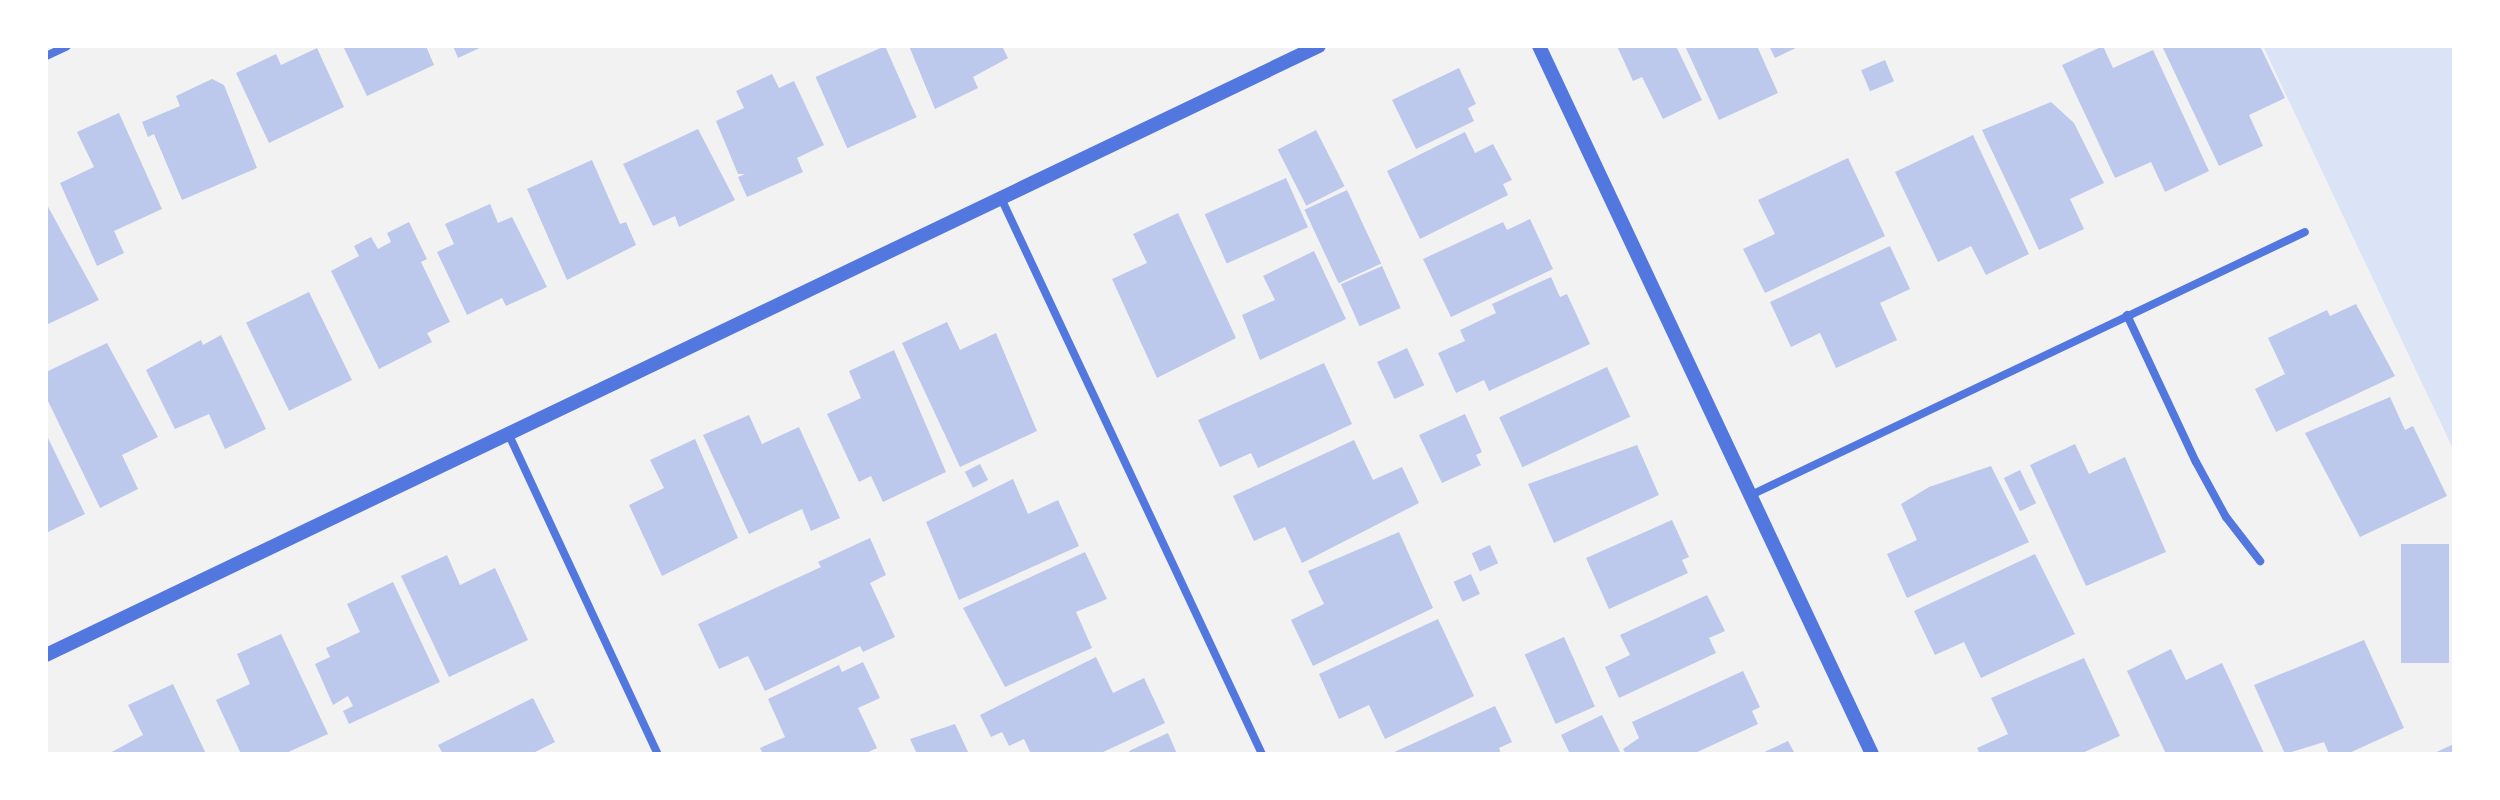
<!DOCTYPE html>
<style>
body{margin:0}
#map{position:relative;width:2500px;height:800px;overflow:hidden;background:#f2f2f2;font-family:"Nunito Sans",sans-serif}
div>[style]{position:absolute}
.green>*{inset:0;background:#dbe4f7}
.building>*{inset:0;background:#bdc9ec;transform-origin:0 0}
.minor>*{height:8px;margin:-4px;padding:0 4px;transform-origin:4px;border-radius:4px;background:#5277de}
.tertiary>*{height:14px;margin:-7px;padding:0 7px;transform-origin:7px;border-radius:7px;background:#5277de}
span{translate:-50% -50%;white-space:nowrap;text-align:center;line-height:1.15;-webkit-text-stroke:6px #fff;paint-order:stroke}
.frame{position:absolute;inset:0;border:48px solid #fff;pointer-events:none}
</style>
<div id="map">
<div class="green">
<div style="clip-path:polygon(2263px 46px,2454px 46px,2454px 451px)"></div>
</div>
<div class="building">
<div style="clip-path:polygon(343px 46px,426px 46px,434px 65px,367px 96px)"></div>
<div style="clip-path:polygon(453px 46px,484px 46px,458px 58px)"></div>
<div style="left:885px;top:46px;width:78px;height:76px;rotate:66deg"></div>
<div style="clip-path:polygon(909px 46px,1002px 46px,1008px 58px,973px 77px,978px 88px,935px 109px)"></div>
<div style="clip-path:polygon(1617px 46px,1676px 46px,1702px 100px,1663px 119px,1642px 77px,1633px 81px)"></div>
<div style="clip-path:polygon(1685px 46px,1757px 46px,1778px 93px,1719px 120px)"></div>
<div style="clip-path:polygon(1769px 46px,1800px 46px,1775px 58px)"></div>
<div style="clip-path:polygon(2103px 46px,2113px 68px,2153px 50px,2209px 171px,2165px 192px,2151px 162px,2115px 178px,2062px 65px)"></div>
<div style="clip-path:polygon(2162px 46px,2260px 46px,2285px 98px,2249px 115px,2263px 146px,2219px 166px)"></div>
<div style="clip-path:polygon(317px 48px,344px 107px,269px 143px,236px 73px,276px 54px,281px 65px)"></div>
<div style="left:1885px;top:60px;width:23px;height:26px;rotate:67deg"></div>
<div style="clip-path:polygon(1459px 68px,1476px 104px,1468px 108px,1474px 121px,1416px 149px,1392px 100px)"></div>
<div style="clip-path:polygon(772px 74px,779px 88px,794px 81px,824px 145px,797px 158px,803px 172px,747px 197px,738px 177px,745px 174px,738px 174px,716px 121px,744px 108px,736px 91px)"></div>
<div style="clip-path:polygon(212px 79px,224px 85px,257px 168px,182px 200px,154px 134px,148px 137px,142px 122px,180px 106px,176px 96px)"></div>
<div style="clip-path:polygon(2051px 102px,2074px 123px,2104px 183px,2070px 199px,2084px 229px,2039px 250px,1982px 130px)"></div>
<div style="clip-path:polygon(119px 113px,162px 209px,114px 231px,124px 253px,97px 266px,60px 183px,94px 167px,77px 132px)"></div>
<div style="clip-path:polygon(698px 129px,735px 200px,679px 227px,675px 216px,653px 226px,623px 164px)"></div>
<div style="left:1316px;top:130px;width:63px;height:43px;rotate:63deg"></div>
<div style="clip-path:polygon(1465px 132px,1475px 153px,1493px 144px,1512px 180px,1503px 184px,1508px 195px,1420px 239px,1387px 171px)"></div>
<div style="clip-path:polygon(1973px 135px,2029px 254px,1986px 275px,1971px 246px,1938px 262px,1895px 172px)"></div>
<div style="clip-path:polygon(1848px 158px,1885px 236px,1765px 293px,1743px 249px,1775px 234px,1758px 200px)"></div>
<div style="clip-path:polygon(592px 160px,620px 224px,626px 222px,636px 245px,567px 280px,527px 189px)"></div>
<div style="left:1286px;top:178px;width:54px;height:89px;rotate:66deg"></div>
<div style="left:1347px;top:190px;width:81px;height:47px;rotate:65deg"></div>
<div style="clip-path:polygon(46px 203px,99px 300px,46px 325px)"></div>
<div style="clip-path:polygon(490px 204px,498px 223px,512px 217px,547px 287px,506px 306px,502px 298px,467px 315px,437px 252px,454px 244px,445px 224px)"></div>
<div style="clip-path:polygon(1178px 213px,1236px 338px,1157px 378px,1112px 279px,1147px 263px,1133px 234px)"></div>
<div style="clip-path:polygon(1530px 219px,1553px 269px,1451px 317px,1423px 259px,1503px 222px,1507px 230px)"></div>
<div style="clip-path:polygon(409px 222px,427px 259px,421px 262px,450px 322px,427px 333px,432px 342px,379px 369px,331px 271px,359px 256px,354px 246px,371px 237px,378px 249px,391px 242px,387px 233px)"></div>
<div style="clip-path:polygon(1890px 246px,1910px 289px,1880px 303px,1897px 340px,1836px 368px,1820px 333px,1791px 347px,1770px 302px)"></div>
<div style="clip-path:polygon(1314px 251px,1346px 319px,1260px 360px,1242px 315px,1275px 300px,1263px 276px)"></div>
<div style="left:1382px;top:266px;width:46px;height:45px;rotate:66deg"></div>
<div style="clip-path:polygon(1551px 277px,1560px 297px,1567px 294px,1590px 344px,1489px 391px,1484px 380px,1456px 393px,1438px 353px,1465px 341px,1460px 330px,1496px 313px,1492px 304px)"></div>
<div style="left:309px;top:292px;width:98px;height:70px;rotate:64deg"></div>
<div style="clip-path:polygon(2356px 304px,2395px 376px,2276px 432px,2255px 389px,2285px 374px,2268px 338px,2327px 310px,2330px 316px)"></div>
<div style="clip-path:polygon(947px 322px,960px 350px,996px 333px,1037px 431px,960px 467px,902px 343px)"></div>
<div style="clip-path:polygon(221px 335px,266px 429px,225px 449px,209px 414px,175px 429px,146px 370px,201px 340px,203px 345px)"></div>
<div style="clip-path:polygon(107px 343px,158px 437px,122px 455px,138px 489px,100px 508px,46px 397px,46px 372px)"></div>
<div style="left:1407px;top:348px;width:41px;height:33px;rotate:65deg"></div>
<div style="clip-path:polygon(894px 350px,946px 472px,883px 502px,871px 476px,859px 482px,827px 414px,861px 398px,849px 371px)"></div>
<div style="clip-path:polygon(1324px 363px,1352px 424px,1258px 468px,1251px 453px,1220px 467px,1198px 420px)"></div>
<div style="left:1607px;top:367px;width:55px;height:119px;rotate:65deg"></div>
<div style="clip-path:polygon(2390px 397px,2405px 430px,2413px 426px,2447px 496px,2360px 537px,2305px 433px)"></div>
<div style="clip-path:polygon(1465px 414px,1482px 452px,1476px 455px,1481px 465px,1442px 483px,1419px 435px)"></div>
<div style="clip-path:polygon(749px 415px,762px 444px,799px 427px,840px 518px,811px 531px,802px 509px,749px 534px,703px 435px)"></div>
<div style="clip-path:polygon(46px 434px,85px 514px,46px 533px)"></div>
<div style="clip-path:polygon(695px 439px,738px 538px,662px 576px,629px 505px,664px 488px,650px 460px)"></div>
<div style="clip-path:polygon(1354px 440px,1373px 480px,1402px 467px,1419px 503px,1302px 563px,1285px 527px,1254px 541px,1233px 496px)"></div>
<div style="clip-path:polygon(2075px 444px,2089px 474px,2125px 457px,2166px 552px,2086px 586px,2030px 465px)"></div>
<div style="clip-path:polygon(1637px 445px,1659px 495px,1554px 543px,1528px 484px)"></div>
<div style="left:980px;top:464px;width:18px;height:17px;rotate:63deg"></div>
<div style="clip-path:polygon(1991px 466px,2029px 542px,1907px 598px,1887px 554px,1917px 540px,1901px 504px,1929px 487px)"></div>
<div style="left:2020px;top:470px;width:37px;height:18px;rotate:64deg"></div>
<div style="clip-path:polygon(1013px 479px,1028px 514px,1058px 500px,1079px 546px,959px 600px,926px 522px)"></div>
<div style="clip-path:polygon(1672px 520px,1689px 557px,1682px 560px,1688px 573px,1609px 609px,1586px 558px)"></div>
<div style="clip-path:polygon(1399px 532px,1433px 608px,1313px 666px,1291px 620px,1324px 604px,1308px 571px)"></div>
<div style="clip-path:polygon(870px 538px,886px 575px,870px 583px,895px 637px,863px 652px,860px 646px,765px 691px,748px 656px,719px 669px,698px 624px,821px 567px,818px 562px)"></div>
<div style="left:2401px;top:544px;width:48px;height:119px"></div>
<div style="left:1490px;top:545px;width:20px;height:20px;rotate:66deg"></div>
<div style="clip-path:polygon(1085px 552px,1107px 599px,1076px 612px,1092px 648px,1005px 687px,963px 608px)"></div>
<div style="clip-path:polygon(2035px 554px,2075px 634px,1981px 678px,1964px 642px,1935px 655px,1914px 611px)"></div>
<div style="clip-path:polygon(447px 555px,460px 585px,495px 568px,528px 640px,449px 677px,401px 576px)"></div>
<div style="left:1471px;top:574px;width:22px;height:19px;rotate:66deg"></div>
<div style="clip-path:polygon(393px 582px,440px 682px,349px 724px,343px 711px,353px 706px,348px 696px,333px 705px,315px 664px,330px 657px,326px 648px,360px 632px,347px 604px)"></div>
<div style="clip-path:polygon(1707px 595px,1725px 631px,1709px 638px,1716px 653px,1619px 698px,1605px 667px,1630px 655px,1620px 635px)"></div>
<div style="clip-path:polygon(1438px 619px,1474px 696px,1385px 739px,1369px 705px,1339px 719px,1319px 674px)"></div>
<div style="clip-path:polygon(281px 634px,328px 734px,284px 754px,241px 754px,216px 700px,250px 684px,237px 654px)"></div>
<div style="left:1564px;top:637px;width:76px;height:43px;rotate:66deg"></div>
<div style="clip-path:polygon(2364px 640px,2404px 728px,2347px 754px,2329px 754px,2324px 742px,2285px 754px,2254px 685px)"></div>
<div style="clip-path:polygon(2171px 649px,2186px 680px,2222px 663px,2264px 753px,2166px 754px,2127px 671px)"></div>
<div style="clip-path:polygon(1096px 657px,1113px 693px,1144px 678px,1165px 723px,1099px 754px,1031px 754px,1024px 739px,1009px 746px,1002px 732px,991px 737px,980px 715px)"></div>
<div style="clip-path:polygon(2084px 658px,2120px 736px,2080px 754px,1980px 754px,1977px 748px,2008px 734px,1991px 698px)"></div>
<div style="clip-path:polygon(863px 662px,880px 698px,858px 708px,877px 748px,864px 754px,763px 754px,760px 748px,785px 737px,768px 699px,839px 665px,842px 672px)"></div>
<div style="clip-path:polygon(1743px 671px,1760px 707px,1752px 711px,1758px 724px,1693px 754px,1626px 754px,1623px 749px,1639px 738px,1632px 722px)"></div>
<div style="clip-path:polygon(173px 684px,206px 754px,108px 754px,143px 735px,128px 705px)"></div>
<div style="clip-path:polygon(533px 698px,555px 742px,531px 754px,443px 754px,438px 745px)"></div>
<div style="clip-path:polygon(1495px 706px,1512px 742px,1499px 748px,1501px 754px,1390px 754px)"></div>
<div style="clip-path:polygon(1602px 715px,1621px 754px,1570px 754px,1561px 735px)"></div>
<div style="clip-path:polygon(955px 724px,969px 754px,917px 754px,910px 739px)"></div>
<div style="clip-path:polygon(1168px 733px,1177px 754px,1126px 754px,1131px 750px)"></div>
<div style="clip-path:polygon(1788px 741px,1795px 754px,1760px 754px)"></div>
<div style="clip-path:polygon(2454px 744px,2454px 754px,2432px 754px)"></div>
</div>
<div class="minor">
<div style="left:46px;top:56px;width:23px;rotate:-25deg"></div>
<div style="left:1000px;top:196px;width:616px;rotate:64.85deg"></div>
<div style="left:2127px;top:315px;width:162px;rotate:64.9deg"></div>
<div style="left:2196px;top:462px;width:63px;rotate:61.4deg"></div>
<div style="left:2226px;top:517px;width:56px;rotate:52.3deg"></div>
<div style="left:508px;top:433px;width:354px;rotate:65deg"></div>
<div style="left:1751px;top:495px;width:613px;rotate:-25.4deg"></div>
</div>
<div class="tertiary">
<div style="left:1539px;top:46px;width:782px;rotate:64.81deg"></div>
<div style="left:46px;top:655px;width:1411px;rotate:-25.57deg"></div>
</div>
<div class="frame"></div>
</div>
